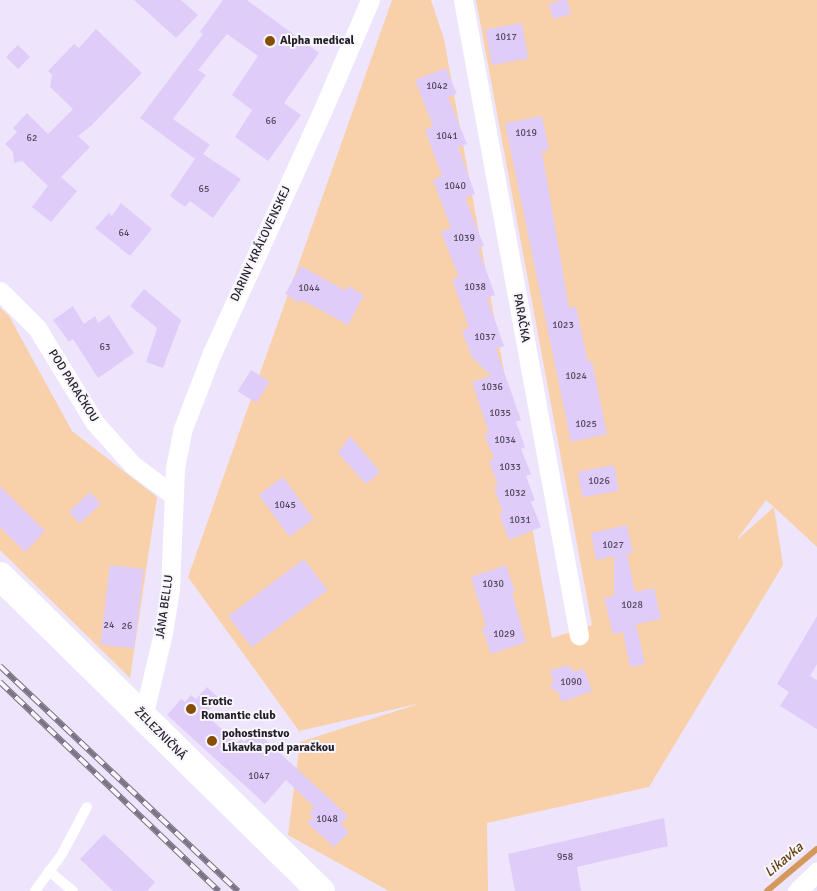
<!DOCTYPE html>
<meta charset="utf-8">
<style>
body{margin:0}
#map{position:relative;width:817px;height:891px;overflow:hidden;background:#eee5fd;font-family:Signika,sans-serif}
div>[style]{position:absolute}
.green>*{inset:0;background:#f8d0aa}
.stream>*{height:5.5px;margin:-2.75px;padding:0 2.75px;transform-origin:2.75px;border-radius:2.75px;background:#d4985b}
.building>*{inset:0;background:#dfccf9;transform-origin:0 0}
.lane>*{height:10px;margin:-5px;padding:0 5px;transform-origin:5px;border-radius:5px;background:#fff}
.street>*{height:19px;margin:-9.5px;padding:0 9.5px;transform-origin:9.5px;border-radius:9.5px;background:#fff}
.secondary>*{height:28px;margin:-14px;padding:0 14px;transform-origin:14px;border-radius:14px;background:#fff}
.rail>*{height:5.5px;margin-top:-2.75px;transform-origin:0;background:repeating-linear-gradient(90deg,#f8f6fc 0 11px,#7a7484 0 22px);box-sizing:border-box;border-block:1px solid #7a7484}
.dots>*{width:14px;height:14px;translate:-50% -50%;box-sizing:border-box;border:2px solid #f8f6fc;border-radius:50%}
span{translate:-50% -50%;white-space:nowrap;text-align:center;line-height:1.15;-webkit-text-stroke:4px #f8f6fc;paint-order:stroke}
.number-label{font-size:10px;color:#524a5d}
.number-label span{-webkit-text-stroke-width:0}
.poi-label{font-size:12px;color:#231f29;font-weight:700}
.left{translate:0 -50%;text-align:left}
.street-label{font-size:12px;color:#231f29}
.water-label{font-size:14px;color:#653d0d;font-style:italic}
</style>
<div id="map">
<div class="green">
<div style="clip-path:polygon(evenodd,392px 0,431px 0,444px 39px,552px 638px,592px 625px,476px 0,817px 0,817px 547px,774px 507px,783px 565px,649px 787px,487px 823px,488px 891px,389px 891px,288px 835px,300px 742px,421px 703px,299px 731px,188px 577px,392px 0,766px 500px,774px 507px,738px 539px,738px 538px,766px 500px)"></div>
<div style="clip-path:polygon(0 308px,9px 316px,72px 431px,157px 497px,130px 678px,0 550px)"></div>
</div>
<div class="stream">
<div style="left:767px;top:891px;width:65px;rotate:-40deg"></div>
</div>
<div class="building">
<div style="clip-path:polygon(134px 0,181px 0,198px 15px,176px 38px)"></div>
<div style="clip-path:polygon(223px 0,247px 0,319px 53px,284px 103px,301px 115px,268px 161px,235px 137px,252px 110px,232px 95px,258px 56px,227px 34px,198px 70px,206px 75px,173px 119px,210px 145px,203px 154px,241px 179px,213px 218px,190px 201px,185px 207px,170px 196px,195px 159px,140px 118px,203px 34px,200px 32px)"></div>
<div style="clip-path:polygon(562px 0,567px 0,571px 14px,553px 19px,549px 4px)"></div>
<div style="left:522px;top:23px;width:36px;height:37px;rotate:80deg"></div>
<div style="clip-path:polygon(96px 29px,142px 73px,92px 125px,78px 136px,90px 147px,61px 177px,77px 191px,51px 222px,32px 207px,48px 186px,22px 161px,14px 163px,13px 152px,5px 144px,17px 132px,13px 128px,27px 113px,48px 134px,73px 109px,50px 87px,52px 75px,48px 71px,74px 44px,79px 48px)"></div>
<div style="left:18px;top:45px;width:17px;height:17px;rotate:45deg"></div>
<div style="clip-path:polygon(446px 68px,457px 94px,448px 97px,467px 144px,458px 147px,475px 194px,465px 198px,484px 246px,478px 248px,495px 295px,487px 298px,504px 346px,496px 349px,521px 420px,516px 422px,525px 447px,521px 449px,531px 474px,526px 476px,535px 500px,531px 502px,541px 527px,509px 540px,499px 514px,503px 513px,494px 488px,498px 486px,489px 461px,494px 459px,484px 434px,489px 433px,472px 382px,491px 376px,472px 357px,462px 331px,469px 328px,452px 279px,459px 277px,441px 232px,451px 228px,433px 180px,442px 176px,425px 130px,433px 126px,415px 80px)"></div>
<div style="clip-path:polygon(542px 116px,549px 150px,542px 151px,569px 308px,576px 307px,588px 362px,592px 361px,607px 434px,571px 442px,505px 123px)"></div>
<div style="clip-path:polygon(121px 203px,152px 229px,130px 256px,95px 228px,109px 213px,112px 216px)"></div>
<div style="clip-path:polygon(301px 266px,346px 291px,348px 286px,364px 295px,348px 325px,302px 300px,300px 303px,285px 294px)"></div>
<div style="clip-path:polygon(144px 289px,181px 320px,163px 368px,146px 362px,157px 328px,130px 306px)"></div>
<div style="clip-path:polygon(73px 306px,84px 324px,95px 316px,98px 323px,109px 315px,134px 353px,98px 378px,73px 339px,69px 342px,53px 320px)"></div>
<div style="left:251px;top:370px;width:22px;height:25px;rotate:32deg"></div>
<div style="clip-path:polygon(350px 436px,380px 472px,366px 484px,338px 453px)"></div>
<div style="left:614px;top:465px;width:26px;height:37px;rotate:79deg"></div>
<div style="left:283px;top:477px;width:52px;height:30px;rotate:54deg"></div>
<div style="clip-path:polygon(0 486px,45px 531px,25px 552px,0 527px)"></div>
<div style="left:90px;top:492px;width:16px;height:29px;rotate:47deg"></div>
<div style="clip-path:polygon(627px 525px,633px 553px,627px 554px,635px 592px,654px 588px,661px 619px,636px 624px,645px 664px,630px 667px,623px 632px,613px 634px,604px 598px,614px 596px,614px 556px,596px 560px,591px 533px)"></div>
<div style="left:304px;top:559px;width:39px;height:95px;rotate:53deg"></div>
<div style="left:110px;top:565px;width:34px;height:80px;rotate:7deg"></div>
<div style="clip-path:polygon(506px 565px,515px 592px,512px 593px,526px 642px,491px 654px,482px 628px,486px 626px,471px 577px)"></div>
<div style="clip-path:polygon(817px 616px,817px 664px,810px 676px,817px 680px,817px 729px,780px 706px,789px 692px,777px 684px)"></div>
<div style="clip-path:polygon(566px 665px,568px 668px,572px 667px,574px 672px,584px 669px,592px 691px,562px 702px,558px 692px,550px 688px,553px 681px,550px 671px)"></div>
<div style="clip-path:polygon(207px 687px,219px 698px,205px 714px,237px 743px,241px 739px,244px 742px,255px 730px,348px 816px,341px 824px,349px 832px,334px 847px,307px 823px,313px 817px,309px 813px,314px 807px,286px 780px,265px 804px,167px 715px,181px 699px,185px 702px,191px 695px,196px 699px)"></div>
<div style="clip-path:polygon(664px 818px,668px 846px,577px 867px,581px 891px,515px 891px,508px 854px)"></div>
<div style="clip-path:polygon(104px 834px,155px 882px,147px 891px,113px 891px,80px 859px)"></div>
</div>
<div class="lane">
<div style="left:49px;top:871px;width:31px;rotate:40deg"></div>
<div style="left:35px;top:891px;width:46px;rotate:-53.9deg"></div>
<div style="left:62px;top:854px;width:53px;rotate:-62deg"></div>
</div>
<div class="street">
<div style="left:463px;top:0;width:646px;rotate:79.66deg"></div>
<div style="left:0;top:291px;width:52px;rotate:45deg"></div>
<div style="left:37px;top:328px;width:111px;rotate:58.6deg"></div>
<div style="left:95px;top:423px;width:57px;rotate:47.9deg"></div>
<div style="left:133px;top:465px;width:50px;rotate:36.9deg"></div>
<div style="left:143px;top:717px;width:86px;rotate:-76.6deg"></div>
<div style="left:163px;top:633px;width:45px;rotate:-81deg"></div>
<div style="left:170px;top:589px;width:121px;rotate:-87.6deg"></div>
<div style="left:175px;top:468px;width:38px;rotate:-79deg"></div>
<div style="left:182px;top:431px;width:84px;rotate:-69deg"></div>
<div style="left:212px;top:353px;width:263px;rotate:-65.5deg"></div>
<div style="left:321px;top:114px;width:124px;rotate:-66.7deg"></div>
<div style="left:797px;top:891px;width:28px;rotate:-44deg"></div>
</div>
<div class="secondary">
<div style="left:0;top:576px;width:450px;rotate:44.5deg"></div>
</div>
<div class="rail">
<div style="left:0;top:666px;width:328px;rotate:43.4deg"></div>
<div style="left:0;top:682px;width:303px;rotate:43.7deg"></div>
</div>
<div class="dots">
<div style="left:270px;top:41px;background:#864e00"></div>
<div style="left:191px;top:709px;background:#864e00"></div>
<div style="left:212px;top:741px;background:#864e00"></div>
</div>
<div class="number-label">
<span style="left:506px;top:38px">1017</span>
<span style="left:437px;top:87px">1042</span>
<span style="left:271px;top:122px">66</span>
<span style="left:526px;top:134px">1019</span>
<span style="left:447px;top:137px">1041</span>
<span style="left:32px;top:139px">62</span>
<span style="left:455px;top:187px">1040</span>
<span style="left:204px;top:190px">65</span>
<span style="left:124px;top:234px">64</span>
<span style="left:464px;top:239px">1039</span>
<span style="left:475px;top:288px">1038</span>
<span style="left:309px;top:289px">1044</span>
<span style="left:563px;top:326px">1023</span>
<span style="left:485px;top:338px">1037</span>
<span style="left:105px;top:348px">63</span>
<span style="left:576px;top:377px">1024</span>
<span style="left:492px;top:388px">1036</span>
<span style="left:500px;top:414px">1035</span>
<span style="left:586px;top:425px">1025</span>
<span style="left:505px;top:441px">1034</span>
<span style="left:510px;top:468px">1033</span>
<span style="left:599px;top:482px">1026</span>
<span style="left:515px;top:494px">1032</span>
<span style="left:285px;top:506px">1045</span>
<span style="left:520px;top:521px">1031</span>
<span style="left:613px;top:546px">1027</span>
<span style="left:493px;top:585px">1030</span>
<span style="left:632px;top:606px">1028</span>
<span style="left:109px;top:626px">24</span>
<span style="left:127px;top:627px">26</span>
<span style="left:504px;top:635px">1029</span>
<span style="left:571px;top:683px">1090</span>
<span style="left:259px;top:777px">1047</span>
<span style="left:327px;top:820px">1048</span>
<span style="left:565px;top:858px">958</span>
</div>
<div class="poi-label">
<span class="left" style="left:280px;top:41px">Alpha medical</span>
<span class="left" style="left:201px;top:709px">Erotic<br>Romantic club</span>
<span class="left" style="left:222px;top:741px">pohostinstvo<br>Likavka pod paračkou</span>
</div>
<div class="street-label">
<span style="left:261px;top:244px;rotate:-65deg">DARINY KRÁĽOVENSKEJ</span>
<span style="left:521px;top:318px;rotate:80deg">PARAČKA</span>
<span style="left:73px;top:386px;rotate:58deg">POD PARAČKOU</span>
<span style="left:165px;top:607px;rotate:-82deg">JÁNA BELLU</span>
<span style="left:160px;top:734px;rotate:45deg">ŽELEZNIČNÁ</span>
</div>
<div class="water-label">
<span style="left:784px;top:860px;rotate:-40deg">Likavka</span>
</div>
</div>
